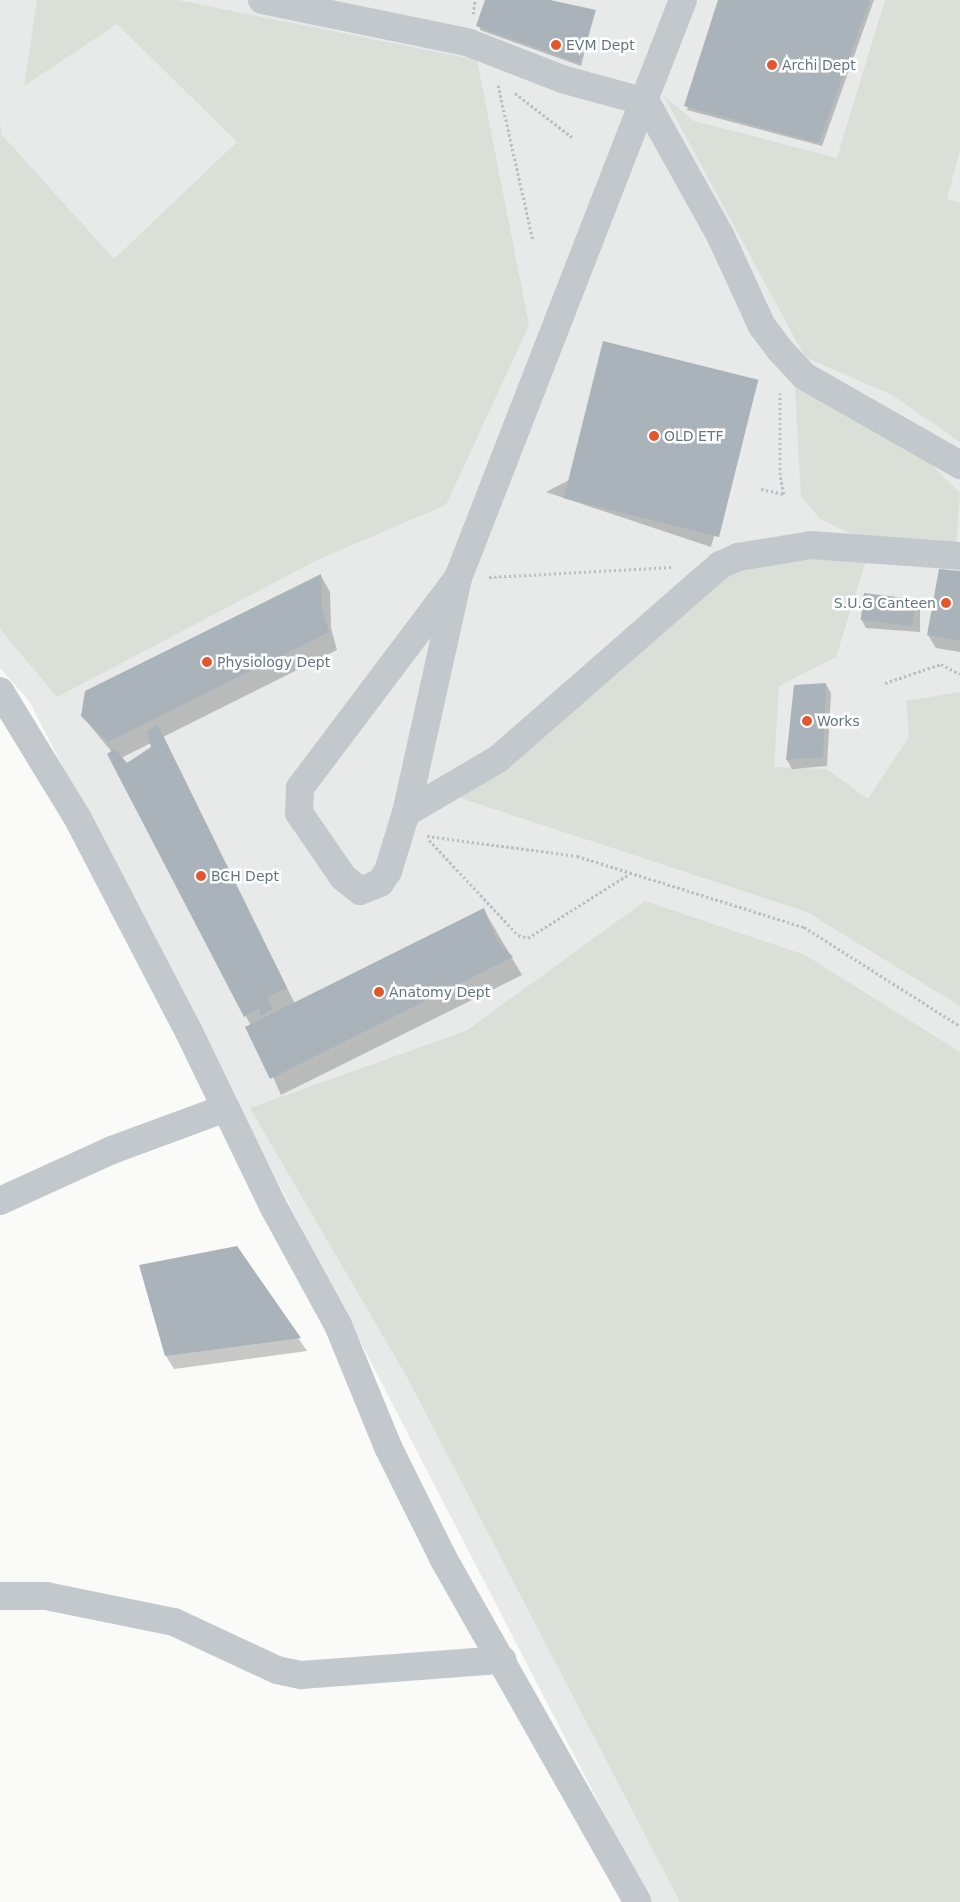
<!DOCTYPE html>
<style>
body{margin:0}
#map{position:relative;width:960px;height:1902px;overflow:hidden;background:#fafaf8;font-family:"DejaVu Sans",sans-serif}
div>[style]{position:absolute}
.built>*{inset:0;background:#e8e9e9}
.green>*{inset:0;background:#dadfd7}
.shadow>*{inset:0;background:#0003}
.building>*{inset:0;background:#aab3b9;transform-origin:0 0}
.path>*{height:3px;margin-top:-1.5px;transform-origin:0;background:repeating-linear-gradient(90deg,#bbbfc2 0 2.5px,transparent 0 5px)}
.minor>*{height:28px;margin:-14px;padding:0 14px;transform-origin:14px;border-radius:14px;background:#c3c8cc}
.dots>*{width:14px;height:14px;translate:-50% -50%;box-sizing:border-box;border:2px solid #fff;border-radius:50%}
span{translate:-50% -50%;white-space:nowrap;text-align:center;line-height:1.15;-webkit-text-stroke:5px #fff;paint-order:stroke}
.poi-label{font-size:14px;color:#657683}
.left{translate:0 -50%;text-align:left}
.right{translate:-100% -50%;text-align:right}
</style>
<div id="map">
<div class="built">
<div style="clip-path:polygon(0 0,960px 0,960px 1902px,650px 1902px,29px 701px,0 668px)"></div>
</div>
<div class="green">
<div style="clip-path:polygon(37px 0,178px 0,477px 60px,529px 325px,446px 505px,317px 560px,57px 697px,0 629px,0 123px,2px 135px,114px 259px,237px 142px,117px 24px,24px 86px)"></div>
<div style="clip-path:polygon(885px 0,960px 0,960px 150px,947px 199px,960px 203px,960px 442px,892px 395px,805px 357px,664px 96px,694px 121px,837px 158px)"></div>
<div style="clip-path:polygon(795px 386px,924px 457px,960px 493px,956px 546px,857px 537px,820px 519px,801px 496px)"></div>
<div style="clip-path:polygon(735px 551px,866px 561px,836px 657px,779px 686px,774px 767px,827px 769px,868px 799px,909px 737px,906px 701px,960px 692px,960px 1006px,807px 912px,442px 792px,693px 569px)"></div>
<div style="clip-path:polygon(645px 901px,805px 955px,960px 1052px,960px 1902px,680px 1902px,407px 1377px,250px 1108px,466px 1031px)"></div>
</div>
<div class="shadow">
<div style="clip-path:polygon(486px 0,545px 0,595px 12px,581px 66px,480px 30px)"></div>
<div style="clip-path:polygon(719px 0,874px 0,822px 146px,687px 110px)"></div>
<div style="clip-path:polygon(758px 381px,711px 547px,546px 492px)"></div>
<div style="clip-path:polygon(960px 572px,960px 652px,936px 648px,928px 635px)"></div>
<div style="clip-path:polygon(evenodd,321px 576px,330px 592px,331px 628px,337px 650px,163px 737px,295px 1004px,484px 910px,522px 975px,281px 1095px,251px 1026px,112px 752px,82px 716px,321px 576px,151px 743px,153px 747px,126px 764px,121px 758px,151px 743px)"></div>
<div style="clip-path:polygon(915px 600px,920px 609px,920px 632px,866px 628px,861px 619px)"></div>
<div style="clip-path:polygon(826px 684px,831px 693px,827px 766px,792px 769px,787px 760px)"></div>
<div style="clip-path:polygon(237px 1247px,307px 1351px,174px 1369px,166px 1356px)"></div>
</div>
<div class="building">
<div style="clip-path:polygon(485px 0,550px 0,596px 10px,579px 63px,476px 26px)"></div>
<div style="clip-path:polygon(718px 0,870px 0,819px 143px,684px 106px)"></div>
<div style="left:603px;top:341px;width:160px;height:162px;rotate:14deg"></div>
<div style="clip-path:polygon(939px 569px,960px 571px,960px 641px,927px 635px)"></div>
<div style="clip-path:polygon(321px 574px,322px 610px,329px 632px,108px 742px,81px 716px,85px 691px)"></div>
<div style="left:864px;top:593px;width:52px;height:27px;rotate:7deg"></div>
<div style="clip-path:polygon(826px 683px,823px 757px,786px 760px,794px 685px)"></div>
<div style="clip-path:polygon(158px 725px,287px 988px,267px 997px,273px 1009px,261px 1016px,259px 1008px,244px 1017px,107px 754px,115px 749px,127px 763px,151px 747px,147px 731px)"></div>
<div style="clip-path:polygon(484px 908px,496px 939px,513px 957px,270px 1079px,245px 1027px)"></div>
<div style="clip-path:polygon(237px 1246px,301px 1338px,165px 1356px,139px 1265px)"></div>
</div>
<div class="path">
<div style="left:473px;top:14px;width:14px;rotate:-82deg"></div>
<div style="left:498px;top:85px;width:159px;rotate:77.3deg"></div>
<div style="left:515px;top:93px;width:72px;rotate:37.7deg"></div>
<div style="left:761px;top:489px;width:24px;rotate:12deg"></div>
<div style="left:784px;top:494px;width:19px;rotate:-102deg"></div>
<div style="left:780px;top:475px;width:82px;rotate:-90deg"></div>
<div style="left:489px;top:577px;width:183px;rotate:-3.1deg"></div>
<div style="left:885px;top:683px;width:59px;rotate:-18.7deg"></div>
<div style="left:941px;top:664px;width:21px;rotate:28deg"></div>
<div style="left:427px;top:836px;width:151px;rotate:7.6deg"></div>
<div style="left:577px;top:856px;width:238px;rotate:17.4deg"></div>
<div style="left:804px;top:927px;width:185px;rotate:32.4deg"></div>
<div style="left:429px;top:840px;width:130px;rotate:46.9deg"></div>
<div style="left:518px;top:935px;width:10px;rotate:17deg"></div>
<div style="left:528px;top:938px;width:122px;rotate:-32.3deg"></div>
</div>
<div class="minor">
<div style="left:262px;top:0;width:209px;rotate:11.6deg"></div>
<div style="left:467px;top:42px;width:105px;rotate:21.2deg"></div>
<div style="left:565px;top:80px;width:84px;rotate:15.2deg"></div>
<div style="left:646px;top:102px;width:154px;rotate:60.9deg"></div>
<div style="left:721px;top:237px;width:98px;rotate:65.3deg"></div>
<div style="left:762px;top:326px;width:30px;rotate:53deg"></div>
<div style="left:780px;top:350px;width:35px;rotate:47deg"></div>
<div style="left:804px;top:376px;width:180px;rotate:29.7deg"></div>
<div style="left:458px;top:578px;width:263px;rotate:127deg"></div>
<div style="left:300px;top:788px;width:25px;rotate:92deg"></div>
<div style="left:299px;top:813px;width:78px;rotate:55.5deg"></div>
<div style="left:343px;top:877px;width:22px;rotate:39deg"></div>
<div style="left:360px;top:891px;width:22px;rotate:-22deg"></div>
<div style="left:380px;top:883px;width:14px;rotate:-56deg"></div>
<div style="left:388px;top:871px;width:61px;rotate:-72.8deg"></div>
<div style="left:406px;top:813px;width:241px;rotate:-77.5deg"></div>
<div style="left:458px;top:578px;width:620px;rotate:-68.73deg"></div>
<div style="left:0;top:691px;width:148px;rotate:58.6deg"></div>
<div style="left:77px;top:817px;width:240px;rotate:62.5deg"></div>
<div style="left:188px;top:1030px;width:193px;rotate:64.2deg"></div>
<div style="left:272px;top:1204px;width:138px;rotate:61.4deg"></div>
<div style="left:338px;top:1325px;width:132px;rotate:67.7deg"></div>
<div style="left:388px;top:1447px;width:124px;rotate:63.6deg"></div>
<div style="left:443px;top:1558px;width:395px;rotate:60.5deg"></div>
<div style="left:406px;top:813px;width:107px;rotate:-30.4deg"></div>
<div style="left:498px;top:759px;width:295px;rotate:-41.1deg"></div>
<div style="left:720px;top:565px;width:20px;rotate:-24deg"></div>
<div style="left:738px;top:557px;width:74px;rotate:-9.3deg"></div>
<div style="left:811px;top:545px;width:149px;rotate:4.2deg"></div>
<div style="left:0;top:1201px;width:123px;rotate:-24.5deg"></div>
<div style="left:112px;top:1150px;width:121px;rotate:-20.2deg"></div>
<div style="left:0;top:1596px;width:46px"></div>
<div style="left:46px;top:1596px;width:131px;rotate:11.5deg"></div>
<div style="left:174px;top:1622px;width:114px;rotate:25deg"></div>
<div style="left:277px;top:1670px;width:25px;rotate:12deg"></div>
<div style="left:301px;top:1675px;width:202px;rotate:-4.3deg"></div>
</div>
<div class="dots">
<div style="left:556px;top:45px;background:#e4572e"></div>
<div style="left:772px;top:65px;background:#e4572e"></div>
<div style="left:654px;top:436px;background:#e4572e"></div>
<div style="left:946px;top:603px;background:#e4572e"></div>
<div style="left:207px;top:662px;background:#e4572e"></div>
<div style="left:807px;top:721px;background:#e4572e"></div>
<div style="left:201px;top:876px;background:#e4572e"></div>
<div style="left:379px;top:992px;background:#e4572e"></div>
</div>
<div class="poi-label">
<span class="left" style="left:566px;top:45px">EVM Dept</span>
<span class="left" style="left:782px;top:65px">Archi Dept</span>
<span class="left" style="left:664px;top:436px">OLD ETF</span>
<span class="right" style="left:936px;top:603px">S.U.G Canteen</span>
<span class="left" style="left:217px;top:662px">Physiology Dept</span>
<span class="left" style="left:817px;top:721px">Works</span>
<span class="left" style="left:211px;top:876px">BCH Dept</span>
<span class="left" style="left:389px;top:992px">Anatomy Dept</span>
</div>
</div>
